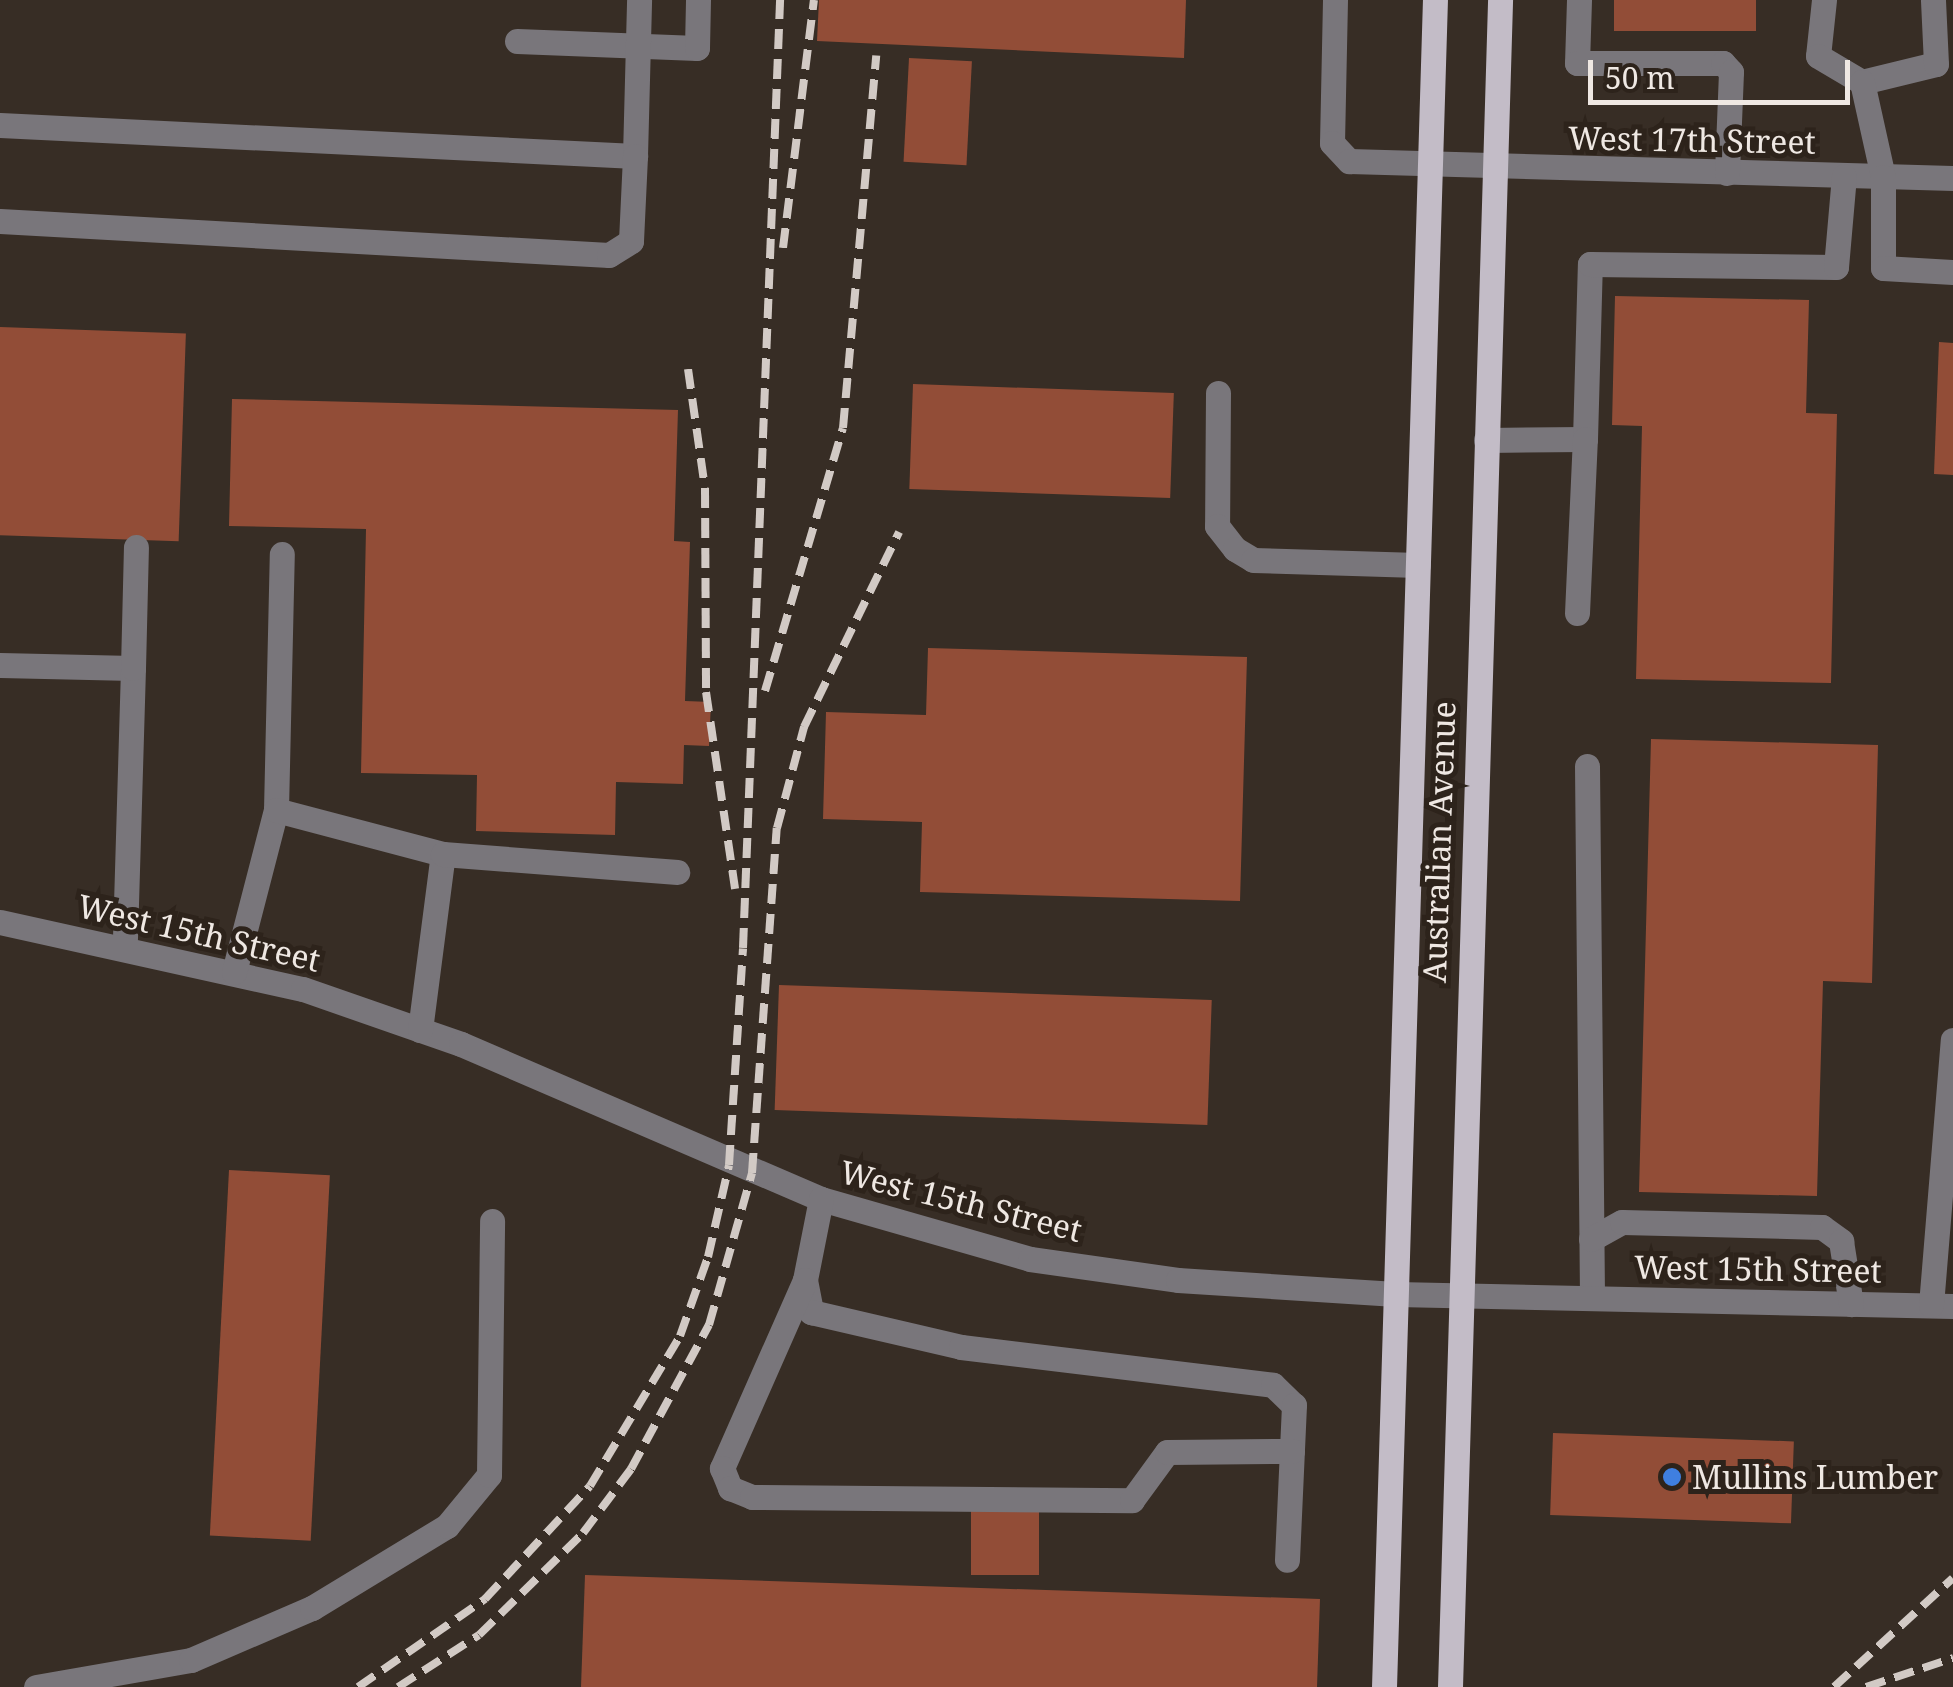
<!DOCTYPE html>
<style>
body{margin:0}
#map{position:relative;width:1953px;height:1687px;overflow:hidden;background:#372d25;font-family:"Noto Serif",serif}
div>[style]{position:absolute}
.building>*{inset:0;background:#924d37;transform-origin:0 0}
.minor>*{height:25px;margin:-12.5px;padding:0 12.5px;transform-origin:12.5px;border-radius:12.5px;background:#79767b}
.major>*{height:25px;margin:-12.5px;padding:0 12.5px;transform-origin:12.5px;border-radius:12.5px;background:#c3bcc7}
.rail>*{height:8px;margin-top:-4px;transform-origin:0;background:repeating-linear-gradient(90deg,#d2cac5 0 20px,transparent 0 30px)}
.dots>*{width:28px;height:28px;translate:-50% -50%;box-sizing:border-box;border:5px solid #2d231b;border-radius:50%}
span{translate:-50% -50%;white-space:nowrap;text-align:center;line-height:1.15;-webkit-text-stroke:10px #2d231b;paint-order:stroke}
.street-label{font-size:32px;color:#efe8e3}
.poi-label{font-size:32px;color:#efe8e3}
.left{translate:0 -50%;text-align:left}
.scale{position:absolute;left:1588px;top:60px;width:262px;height:45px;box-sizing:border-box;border:5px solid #efe8e3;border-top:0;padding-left:12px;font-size:30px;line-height:35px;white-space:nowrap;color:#efe8e3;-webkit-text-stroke:8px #2d231b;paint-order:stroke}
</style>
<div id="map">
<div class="building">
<div style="clip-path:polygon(819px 0,1186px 0,1184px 58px,817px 41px)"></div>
<div style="left:1614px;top:0;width:142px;height:31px"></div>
<div style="left:909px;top:58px;width:63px;height:104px;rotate:3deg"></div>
<div style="clip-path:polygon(1615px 296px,1809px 300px,1806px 413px,1837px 414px,1831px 683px,1636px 679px,1642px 426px,1612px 425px)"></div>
<div style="left:0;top:327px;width:186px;height:208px;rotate:2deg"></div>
<div style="clip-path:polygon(1939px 342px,1953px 343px,1953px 475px,1934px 474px)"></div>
<div style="left:913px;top:384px;width:261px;height:105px;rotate:2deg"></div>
<div style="clip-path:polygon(232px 399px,678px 410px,674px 541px,690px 542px,685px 701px,711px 702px,709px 746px,684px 745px,683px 784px,616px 782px,615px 835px,476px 831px,477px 775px,361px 773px,366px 529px,229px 526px)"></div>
<div style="clip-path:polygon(928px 648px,1247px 657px,1240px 901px,920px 892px,922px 822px,823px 819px,826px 712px,926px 715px)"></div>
<div style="clip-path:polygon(1651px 739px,1878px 745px,1872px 983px,1823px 981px,1817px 1196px,1639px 1192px)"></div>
<div style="left:779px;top:985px;width:433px;height:125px;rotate:2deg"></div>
<div style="left:229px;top:1170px;width:101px;height:366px;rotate:3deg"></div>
<div style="left:1553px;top:1433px;width:241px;height:82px;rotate:2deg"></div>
<div style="left:971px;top:1508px;width:68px;height:67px"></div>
<div style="clip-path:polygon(585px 1575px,1320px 1599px,1317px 1687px,581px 1687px)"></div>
</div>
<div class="minor">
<div style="left:1335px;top:0;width:143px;rotate:91.2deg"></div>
<div style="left:1332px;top:143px;width:25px;rotate:47deg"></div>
<div style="left:1349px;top:161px;width:604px;rotate:1.61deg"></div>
<div style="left:1579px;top:0;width:63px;rotate:91.8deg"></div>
<div style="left:1577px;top:63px;width:146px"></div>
<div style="left:1723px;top:63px;width:12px;rotate:48deg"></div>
<div style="left:1731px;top:72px;width:101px;rotate:92.3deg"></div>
<div style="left:1824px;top:0;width:56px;rotate:96.1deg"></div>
<div style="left:1818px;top:56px;width:51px;rotate:30.6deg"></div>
<div style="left:1862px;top:82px;width:76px;rotate:-13.7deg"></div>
<div style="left:1936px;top:64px;width:64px;rotate:-92.7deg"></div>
<div style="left:517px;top:41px;width:180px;rotate:2.2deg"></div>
<div style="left:697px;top:48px;width:48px;rotate:-88.8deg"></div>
<div style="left:1862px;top:82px;width:97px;rotate:77.5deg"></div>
<div style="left:1883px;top:177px;width:91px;rotate:90deg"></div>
<div style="left:1883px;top:268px;width:70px;rotate:3.3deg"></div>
<div style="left:0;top:125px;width:636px;rotate:2.79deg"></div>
<div style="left:635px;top:156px;width:156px;rotate:-88.5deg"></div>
<div style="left:0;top:221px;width:610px;rotate:3.2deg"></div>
<div style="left:609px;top:255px;width:26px;rotate:-32deg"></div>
<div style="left:631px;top:241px;width:85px;rotate:-87.3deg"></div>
<div style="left:1218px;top:393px;width:133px;rotate:90.4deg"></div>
<div style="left:1217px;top:526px;width:29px;rotate:52deg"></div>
<div style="left:1235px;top:549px;width:21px;rotate:31deg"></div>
<div style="left:1253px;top:560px;width:165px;rotate:1.7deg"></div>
<div style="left:1486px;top:440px;width:99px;rotate:-0.6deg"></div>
<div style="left:1585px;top:439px;width:175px;rotate:-88.4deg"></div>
<div style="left:1590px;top:264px;width:246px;rotate:0.7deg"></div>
<div style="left:1836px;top:267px;width:91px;rotate:-85deg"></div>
<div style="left:1577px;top:613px;width:174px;rotate:-87.4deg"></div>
<div style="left:0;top:665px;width:133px;rotate:1.3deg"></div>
<div style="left:133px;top:668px;width:277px;rotate:91.7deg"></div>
<div style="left:133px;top:668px;width:121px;rotate:-88.6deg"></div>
<div style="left:1587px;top:766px;width:532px;rotate:89.46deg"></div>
<div style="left:276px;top:810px;width:256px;rotate:-88.7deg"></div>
<div style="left:0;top:922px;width:310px;rotate:12.5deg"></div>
<div style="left:303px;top:989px;width:167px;rotate:19.2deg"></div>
<div style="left:461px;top:1044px;width:392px;rotate:23.3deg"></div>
<div style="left:821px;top:1199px;width:217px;rotate:16deg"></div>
<div style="left:1030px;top:1259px;width:149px;rotate:8.1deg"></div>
<div style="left:1178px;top:1280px;width:218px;rotate:3.7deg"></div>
<div style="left:1396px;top:1294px;width:557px;rotate:1.23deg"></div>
<div style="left:234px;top:972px;width:167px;rotate:-75.5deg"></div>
<div style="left:276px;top:810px;width:173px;rotate:14.8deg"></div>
<div style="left:420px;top:1030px;width:177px;rotate:-82.6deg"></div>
<div style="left:443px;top:854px;width:235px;rotate:4.4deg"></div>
<div style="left:821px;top:1199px;width:83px;rotate:101.2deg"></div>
<div style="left:805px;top:1280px;width:33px;rotate:79deg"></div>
<div style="left:811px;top:1312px;width:154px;rotate:13.1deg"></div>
<div style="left:961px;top:1347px;width:314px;rotate:6.9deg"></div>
<div style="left:1273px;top:1385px;width:29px;rotate:44deg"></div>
<div style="left:1294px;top:1405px;width:155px;rotate:92.6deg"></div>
<div style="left:1591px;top:1239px;width:35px;rotate:-29deg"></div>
<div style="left:1622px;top:1222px;width:200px;rotate:1.4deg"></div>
<div style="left:1822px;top:1227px;width:24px;rotate:36deg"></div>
<div style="left:1841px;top:1241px;width:64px;rotate:81deg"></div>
<div style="left:805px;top:1280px;width:206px;rotate:113.8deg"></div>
<div style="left:722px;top:1468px;width:22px;rotate:68deg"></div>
<div style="left:730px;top:1488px;width:24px;rotate:22deg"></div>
<div style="left:752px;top:1497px;width:380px;rotate:0.5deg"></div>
<div style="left:1132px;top:1500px;width:59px;rotate:-53.9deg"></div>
<div style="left:1167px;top:1452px;width:125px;rotate:-0.5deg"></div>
<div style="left:1931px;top:1305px;width:266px;rotate:-85.3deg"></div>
<div style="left:36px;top:1687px;width:157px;rotate:-9.9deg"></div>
<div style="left:191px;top:1660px;width:132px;rotate:-23.3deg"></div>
<div style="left:312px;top:1608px;width:158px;rotate:-31.3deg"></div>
<div style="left:447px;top:1526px;width:66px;rotate:-50.5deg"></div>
<div style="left:489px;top:1475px;width:254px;rotate:-89.3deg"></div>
</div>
<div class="major">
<div style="left:1384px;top:1687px;width:1688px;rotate:-88.27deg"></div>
<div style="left:1450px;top:1687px;width:1688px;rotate:-88.3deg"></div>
</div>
<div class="rail">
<div style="left:783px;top:248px;width:250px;rotate:-82.9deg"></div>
<div style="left:688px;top:369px;width:120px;rotate:81.9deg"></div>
<div style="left:705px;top:488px;width:204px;rotate:89.7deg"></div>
<div style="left:706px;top:692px;width:199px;rotate:81.6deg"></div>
<div style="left:765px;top:691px;width:274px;rotate:-73.5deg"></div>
<div style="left:843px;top:428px;width:374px;rotate:-84.9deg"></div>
<div style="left:358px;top:1687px;width:155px;rotate:-34.7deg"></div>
<div style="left:485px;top:1599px;width:154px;rotate:-47.1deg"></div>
<div style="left:590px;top:1486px;width:175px;rotate:-59deg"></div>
<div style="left:680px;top:1336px;width:84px;rotate:-70.5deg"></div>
<div style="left:708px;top:1257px;width:94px;rotate:-77.1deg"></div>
<div style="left:729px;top:1165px;width:217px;rotate:-86.3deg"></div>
<div style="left:743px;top:948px;width:949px;rotate:-87.76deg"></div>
<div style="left:398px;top:1687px;width:96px;rotate:-32.7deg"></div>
<div style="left:479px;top:1635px;width:146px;rotate:-44.4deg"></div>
<div style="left:583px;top:1533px;width:80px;rotate:-53.1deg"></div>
<div style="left:631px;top:1469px;width:164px;rotate:-61.6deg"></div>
<div style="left:709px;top:1325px;width:158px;rotate:-74.2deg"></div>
<div style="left:752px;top:1173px;width:346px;rotate:-85.9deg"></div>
<div style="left:777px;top:828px;width:105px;rotate:-75deg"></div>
<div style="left:804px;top:727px;width:217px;rotate:-64deg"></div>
<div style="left:1834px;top:1687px;width:161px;rotate:-42.5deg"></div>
<div style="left:1866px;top:1687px;width:92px;rotate:-18.4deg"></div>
</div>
<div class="dots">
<div style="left:1672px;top:1477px;background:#3f7fe0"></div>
</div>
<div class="street-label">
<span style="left:1692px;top:140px;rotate:1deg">West 17th Street</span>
<span style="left:1439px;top:842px;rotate:-88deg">Australian Avenue</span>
<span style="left:199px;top:933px;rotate:13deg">West 15th Street</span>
<span style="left:961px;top:1201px;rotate:14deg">West 15th Street</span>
<span style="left:1758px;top:1269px;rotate:1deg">West 15th Street</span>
</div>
<div class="poi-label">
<span class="left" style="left:1692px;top:1477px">Mullins Lumber</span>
</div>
<div class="scale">50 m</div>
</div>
